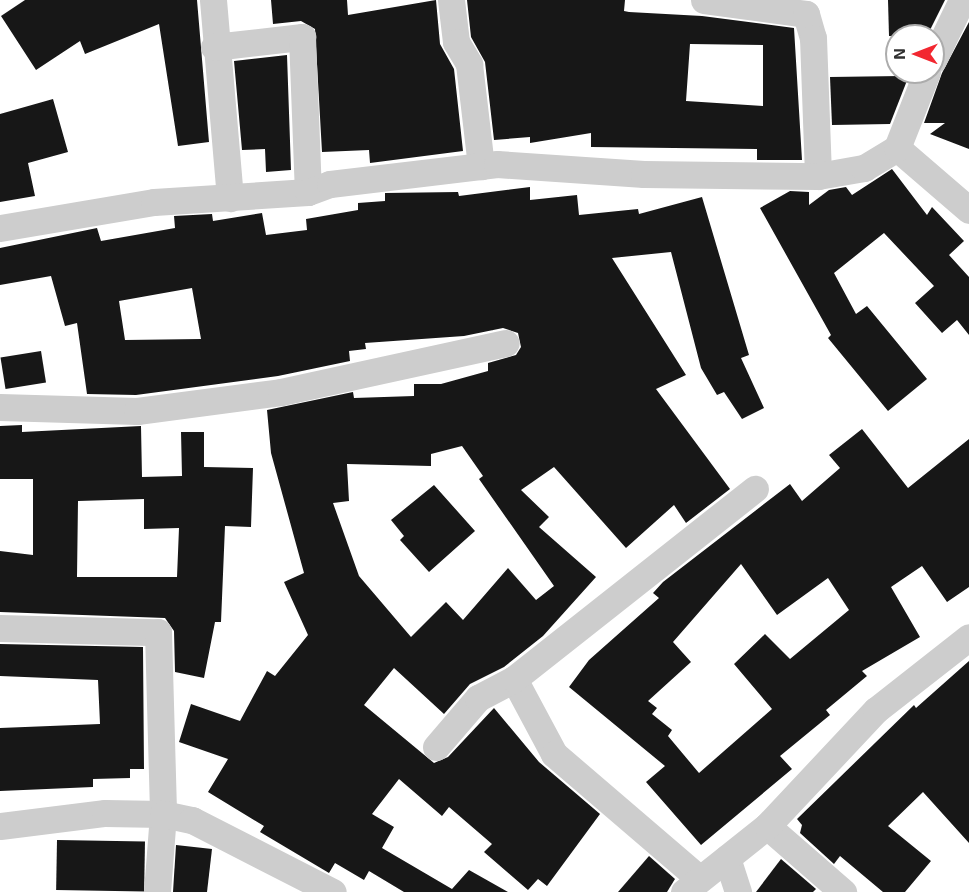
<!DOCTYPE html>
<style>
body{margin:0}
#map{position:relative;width:969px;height:892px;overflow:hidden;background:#fff;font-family:"Exo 2",sans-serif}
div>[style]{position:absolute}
.building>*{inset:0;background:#171717;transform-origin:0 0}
.minor>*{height:27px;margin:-13.5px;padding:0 13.5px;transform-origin:13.5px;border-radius:13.5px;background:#cdcdcd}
span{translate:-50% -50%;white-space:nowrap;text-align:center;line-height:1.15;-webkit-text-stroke:6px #fff;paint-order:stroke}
.north{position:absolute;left:885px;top:24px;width:60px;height:60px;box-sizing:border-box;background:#fff;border:2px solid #acacac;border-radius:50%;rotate:270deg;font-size:16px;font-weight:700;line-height:24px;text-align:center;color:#303030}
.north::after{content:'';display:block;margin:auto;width:21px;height:27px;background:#f22730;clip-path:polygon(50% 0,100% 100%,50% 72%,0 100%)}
</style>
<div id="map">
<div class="building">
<div style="clip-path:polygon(25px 0,197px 0,209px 142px,178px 146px,159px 24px,85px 54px,80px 41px,36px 70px,1px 16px)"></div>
<div style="clip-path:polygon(271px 0,347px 0,348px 15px,436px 0,440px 44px,454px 69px,463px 151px,370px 163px,369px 150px,322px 152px,315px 29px,301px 21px,273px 24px)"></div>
<div style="clip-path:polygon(evenodd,467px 0,625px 0,624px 11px,629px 12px,702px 16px,794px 28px,802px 160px,757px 160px,757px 149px,591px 147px,591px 133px,530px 143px,530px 137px,494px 140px,485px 62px,471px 37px,467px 0,690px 44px,763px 45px,763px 106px,686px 101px,690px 44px)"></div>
<div style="clip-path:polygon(888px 0,945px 0,927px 36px,889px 36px)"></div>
<div style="clip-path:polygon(969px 22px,969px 149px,930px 134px,945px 123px,924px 123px,942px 73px)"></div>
<div style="clip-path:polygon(287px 55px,291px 170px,266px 172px,265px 149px,242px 150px,234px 61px)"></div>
<div style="clip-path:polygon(901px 76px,908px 78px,890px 124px,832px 125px,830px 77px)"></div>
<div style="clip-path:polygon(53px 99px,68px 152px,28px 163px,35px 196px,0 202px,0 114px)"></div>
<div style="clip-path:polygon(892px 169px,927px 215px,932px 207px,964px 241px,949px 255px,969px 277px,969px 335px,957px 320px,942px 333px,915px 303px,934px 286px,884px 233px,834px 273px,856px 314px,867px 306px,927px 379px,888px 411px,828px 338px,831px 335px,760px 208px,790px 191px,809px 192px,809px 205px,829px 190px,846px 187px,852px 195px)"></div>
<div style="clip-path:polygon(evenodd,530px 187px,530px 200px,577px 195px,579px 215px,638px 209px,639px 214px,702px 197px,749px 355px,741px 358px,764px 408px,742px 419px,724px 392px,717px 395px,701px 368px,671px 252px,612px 258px,686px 375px,656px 389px,730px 489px,686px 523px,674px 505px,626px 548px,554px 467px,521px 490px,549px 517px,539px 527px,596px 577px,543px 636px,504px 667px,470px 684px,444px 714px,394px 668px,364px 705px,434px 763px,448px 757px,494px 708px,539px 762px,600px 814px,547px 886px,538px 879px,528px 890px,484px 852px,492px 844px,449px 807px,442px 816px,399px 779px,372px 814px,394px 827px,382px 848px,452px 889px,469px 870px,508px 892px,404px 892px,369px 871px,364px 880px,335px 863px,329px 873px,260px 832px,264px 826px,208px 792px,228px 759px,179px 742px,191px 704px,240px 721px,267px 671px,275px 676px,308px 635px,284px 582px,304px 573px,271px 453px,267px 410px,353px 392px,354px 398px,414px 396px,414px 384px,441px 384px,488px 371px,488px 363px,516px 355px,521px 347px,518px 333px,503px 328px,464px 336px,365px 343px,366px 349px,349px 351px,350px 361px,278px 376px,136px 395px,87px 394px,77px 323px,65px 326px,51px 276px,0 285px,0 248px,97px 228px,101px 241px,175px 228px,174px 216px,212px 214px,213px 221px,262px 213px,266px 235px,307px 230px,306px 219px,358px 210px,358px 203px,385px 201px,385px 193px,458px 192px,459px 196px,530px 187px,192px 288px,201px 339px,125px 340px,119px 301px,192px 288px,530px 187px,462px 446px,483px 476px,479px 479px,554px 586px,536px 600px,508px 568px,463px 620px,446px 602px,411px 637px,359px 576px,333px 503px,349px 501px,347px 464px,431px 466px,431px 454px,462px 446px)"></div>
<div style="left:41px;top:351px;width:32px;height:41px;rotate:81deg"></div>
<div style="clip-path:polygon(evenodd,22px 425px,22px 432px,141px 426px,142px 477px,182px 476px,181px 432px,204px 432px,204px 467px,253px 468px,251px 527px,225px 526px,221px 622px,215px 622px,204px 678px,175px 672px,174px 631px,165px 618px,0 612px,0 551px,33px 555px,33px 479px,0 479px,0 426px,22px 425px,144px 499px,144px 529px,179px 528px,177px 577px,77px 577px,78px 501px,144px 499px)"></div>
<div style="clip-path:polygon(evenodd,862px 429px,908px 488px,969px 439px,969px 587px,947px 602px,922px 566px,891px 587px,920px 637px,862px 671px,867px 676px,826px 710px,830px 715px,780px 756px,792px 769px,701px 845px,646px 782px,665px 766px,569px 687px,589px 660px,659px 598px,653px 593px,663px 582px,790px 484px,802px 501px,840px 468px,829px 455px,862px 429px,741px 564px,777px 615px,828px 578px,849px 610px,790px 659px,765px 634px,734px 664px,772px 709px,699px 773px,668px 736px,672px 730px,652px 714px,657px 708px,648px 701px,691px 662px,673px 642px,741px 564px)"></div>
<div style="clip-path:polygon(434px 485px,475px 531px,429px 572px,400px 540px,404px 536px,391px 520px)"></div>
<div style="clip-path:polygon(0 644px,143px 647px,144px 769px,130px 769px,130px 778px,93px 779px,93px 787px,0 791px,0 728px,100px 724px,98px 680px,0 676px)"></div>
<div style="clip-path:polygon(969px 661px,969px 843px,923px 792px,888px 826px,931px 861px,905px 892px,883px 892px,840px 856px,834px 864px,800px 833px,802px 825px,797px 819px,914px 705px,916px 708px)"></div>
<div style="left:57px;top:840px;width:88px;height:50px;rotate:1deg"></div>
<div style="clip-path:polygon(176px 845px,212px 849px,207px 892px,173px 892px)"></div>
<div style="clip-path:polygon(649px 856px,675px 879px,667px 892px,618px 892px)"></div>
<div style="clip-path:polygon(781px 859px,816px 889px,813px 892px,756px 892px)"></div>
</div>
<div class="minor">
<div style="left:213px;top:0;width:199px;rotate:85.1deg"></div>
<div style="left:451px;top:0;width:42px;rotate:83.2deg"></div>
<div style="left:456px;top:42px;width:26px;rotate:59deg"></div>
<div style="left:469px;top:64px;width:103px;rotate:83.3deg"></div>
<div style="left:704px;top:0;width:103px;rotate:7.8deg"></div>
<div style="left:806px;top:14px;width:25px;rotate:74deg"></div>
<div style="left:813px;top:38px;width:138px;rotate:87.9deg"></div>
<div style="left:214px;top:47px;width:89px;rotate:-6.5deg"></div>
<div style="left:302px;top:37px;width:155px;rotate:87.8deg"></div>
<div style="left:933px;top:60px;width:67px;rotate:-64.2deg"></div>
<div style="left:897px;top:148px;width:95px;rotate:40.7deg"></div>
<div style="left:0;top:228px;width:156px;rotate:-9.6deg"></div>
<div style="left:154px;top:202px;width:154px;rotate:-3.7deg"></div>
<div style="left:308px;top:192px;width:23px;rotate:-20deg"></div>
<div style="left:330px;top:184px;width:168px;rotate:-6.8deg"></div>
<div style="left:497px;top:164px;width:147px;rotate:3.9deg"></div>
<div style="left:644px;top:174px;width:174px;rotate:0.7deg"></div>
<div style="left:818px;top:176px;width:47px;rotate:-9.9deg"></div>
<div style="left:864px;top:168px;width:39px;rotate:-31deg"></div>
<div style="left:897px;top:148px;width:82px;rotate:-68.5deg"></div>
<div style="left:0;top:407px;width:137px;rotate:1.7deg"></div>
<div style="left:137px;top:411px;width:145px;rotate:-7.5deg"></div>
<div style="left:281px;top:392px;width:230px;rotate:-12.3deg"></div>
<div style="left:0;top:628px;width:158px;rotate:1.5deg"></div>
<div style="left:158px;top:632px;width:182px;rotate:88.4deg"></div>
<div style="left:163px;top:814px;width:78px;rotate:94.4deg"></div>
<div style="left:514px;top:679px;width:85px;rotate:61.9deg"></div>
<div style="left:554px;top:754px;width:192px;rotate:40.6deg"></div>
<div style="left:436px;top:747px;width:65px;rotate:-49.4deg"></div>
<div style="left:478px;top:698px;width:41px;rotate:-27.8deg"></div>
<div style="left:514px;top:679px;width:307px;rotate:-38.3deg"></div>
<div style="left:0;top:826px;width:106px;rotate:-7.1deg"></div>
<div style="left:105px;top:813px;width:58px;rotate:1deg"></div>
<div style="left:163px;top:814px;width:30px;rotate:12deg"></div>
<div style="left:192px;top:820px;width:158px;rotate:27.1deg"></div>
<div style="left:767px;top:826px;width:101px;rotate:41deg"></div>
<div style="left:727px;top:858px;width:36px;rotate:72deg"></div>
<div style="left:684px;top:892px;width:106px;rotate:-38.5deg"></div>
<div style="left:767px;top:826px;width:159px;rotate:-46.8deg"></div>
<div style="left:876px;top:710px;width:118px;rotate:-38.1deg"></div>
</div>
<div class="north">N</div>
</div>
